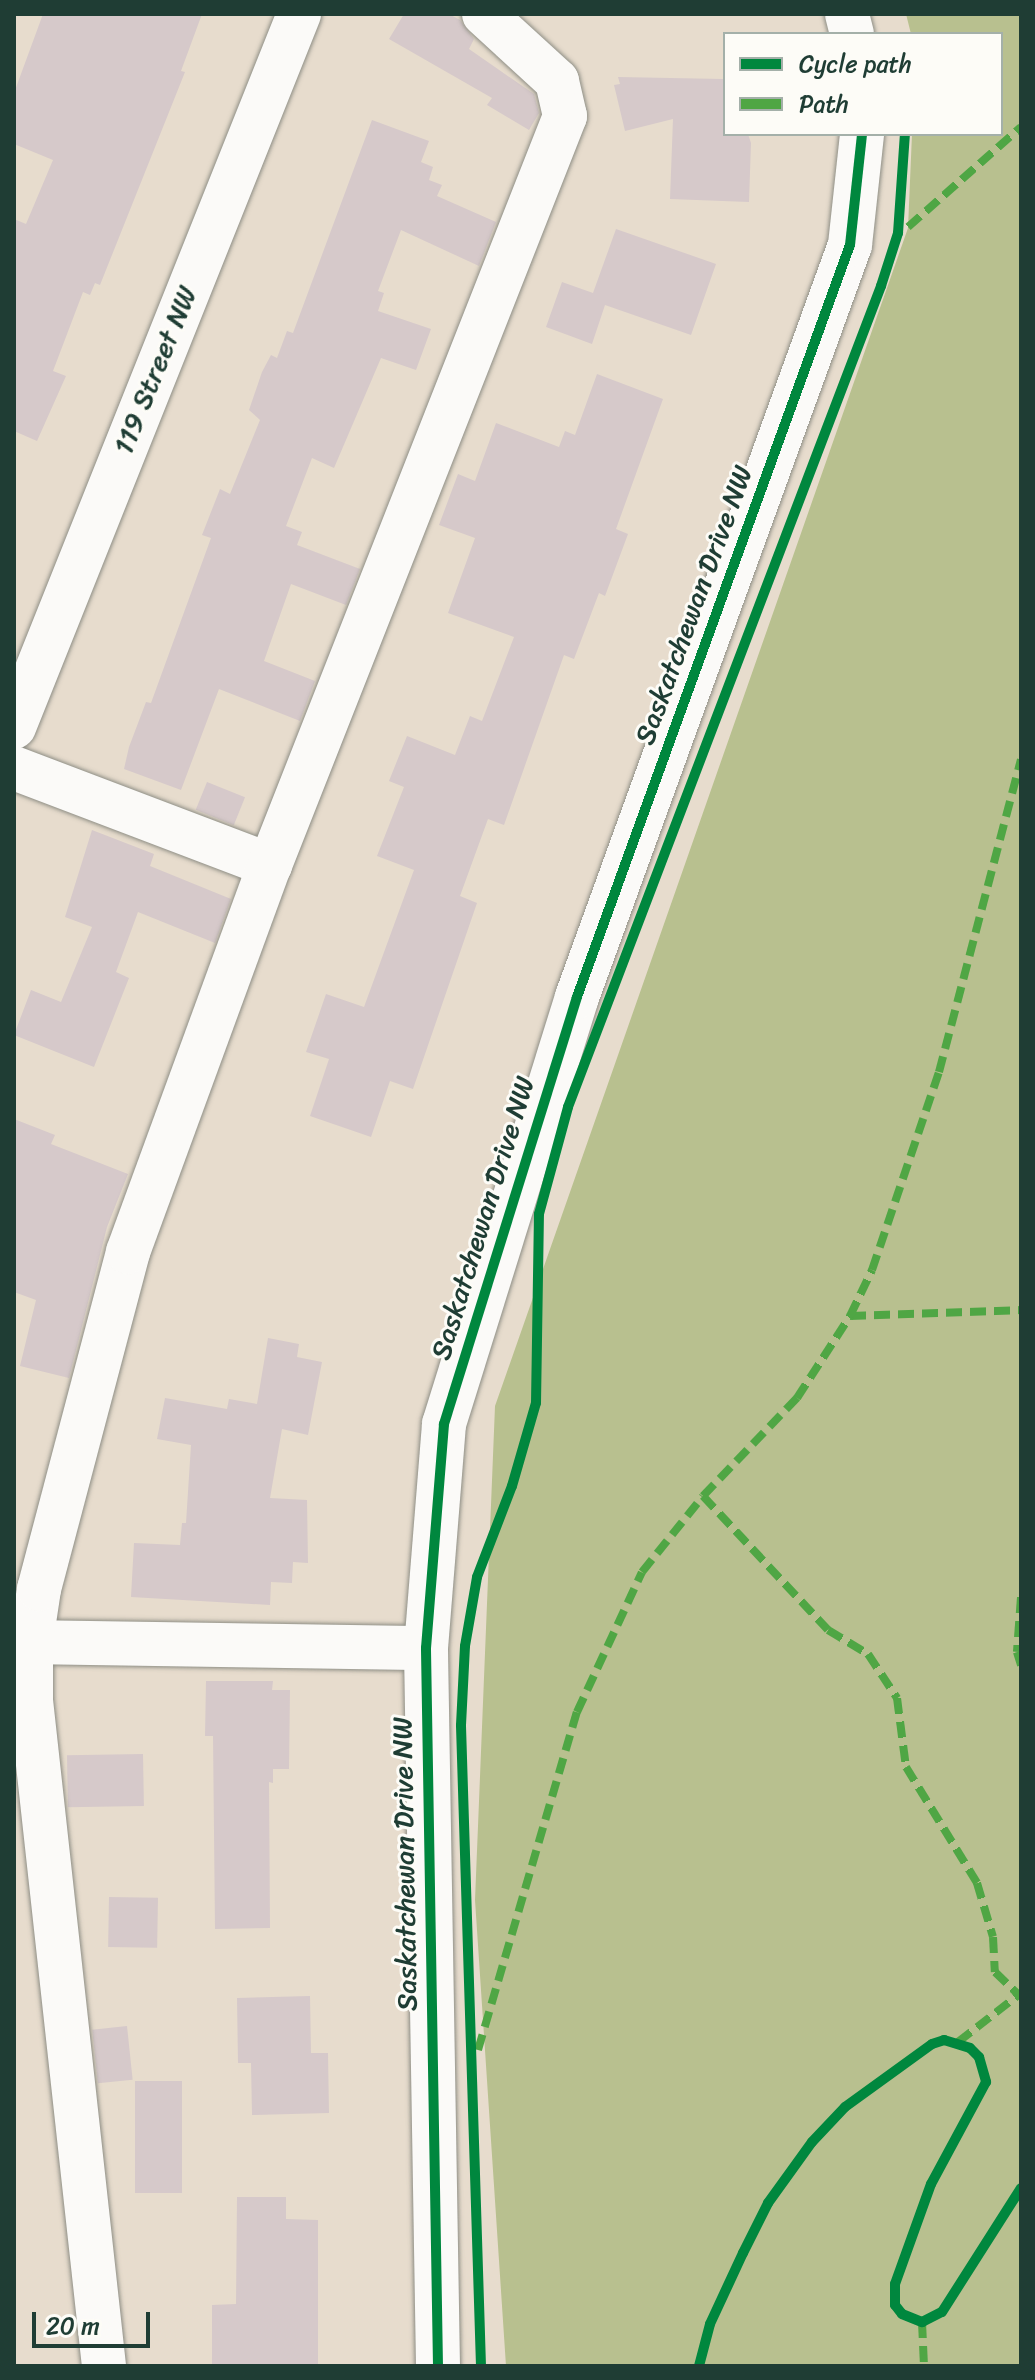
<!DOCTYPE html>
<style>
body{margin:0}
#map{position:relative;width:1035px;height:2380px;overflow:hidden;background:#e7dccd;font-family:Sriracha,sans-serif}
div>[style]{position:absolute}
.forest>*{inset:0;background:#b8c08f}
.building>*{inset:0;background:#d6c9ca;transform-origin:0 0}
.roads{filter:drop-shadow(0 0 2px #8e8e85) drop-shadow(0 0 2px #8e8e85)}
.minor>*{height:44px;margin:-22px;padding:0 22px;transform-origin:22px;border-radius:22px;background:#fbfaf8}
.quiet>*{height:8px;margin-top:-4px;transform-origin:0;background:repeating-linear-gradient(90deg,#4fa644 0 16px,transparent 0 24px)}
.cycleway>*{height:10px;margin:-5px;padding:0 5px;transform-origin:5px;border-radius:5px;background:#00873e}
span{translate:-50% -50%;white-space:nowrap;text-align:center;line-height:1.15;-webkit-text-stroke:6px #fdfcf7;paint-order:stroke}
.street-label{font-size:28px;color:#1f3d34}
.frame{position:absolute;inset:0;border:16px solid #1f3d34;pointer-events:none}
.legend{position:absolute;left:723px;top:32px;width:280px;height:104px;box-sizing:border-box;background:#fdfcf7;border:2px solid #a4b0a9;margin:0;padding:10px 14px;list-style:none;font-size:24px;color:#1f3d34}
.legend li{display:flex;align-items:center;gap:16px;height:40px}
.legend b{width:40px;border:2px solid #a4b0a9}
.scale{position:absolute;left:32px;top:2312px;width:118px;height:36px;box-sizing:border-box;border:4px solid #1f3d34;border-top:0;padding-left:10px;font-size:24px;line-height:28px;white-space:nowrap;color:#1f3d34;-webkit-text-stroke:6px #fdfcf7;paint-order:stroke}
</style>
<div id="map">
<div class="forest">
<div style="clip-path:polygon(906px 14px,1021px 14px,1021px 2366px,506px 2366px,475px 1900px,495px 1406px,908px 228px,912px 134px,1001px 134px,1001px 34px,911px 34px)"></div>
</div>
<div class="building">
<div style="clip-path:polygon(43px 14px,202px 14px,181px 71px,185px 72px,100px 285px,95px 283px,90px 295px,83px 292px,53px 371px,66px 376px,37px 441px,14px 431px,14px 219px,26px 224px,53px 160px,14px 144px,14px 93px)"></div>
<div style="clip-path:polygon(404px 14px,449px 14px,460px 20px,474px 39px,469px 49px,534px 94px,539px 113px,529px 130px,487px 105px,492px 98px,389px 39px)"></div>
<div style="clip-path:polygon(618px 77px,723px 79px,725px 134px,748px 134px,751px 143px,749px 202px,670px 199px,673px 119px,625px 131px,614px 85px,620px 84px)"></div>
<div style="clip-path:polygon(372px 120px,429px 141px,421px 162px,433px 167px,429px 180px,442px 185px,437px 196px,496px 222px,479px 266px,401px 230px,378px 291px,384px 293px,378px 311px,431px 329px,416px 370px,381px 358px,334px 468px,312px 458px,286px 526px,302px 532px,297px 545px,360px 569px,346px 605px,291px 584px,264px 661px,315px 681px,300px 721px,219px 689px,181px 790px,124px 769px,129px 747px,146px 702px,151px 703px,211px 538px,202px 535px,220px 489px,230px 494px,260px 420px,249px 410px,262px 372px,271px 355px,277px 358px,287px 331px,293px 333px)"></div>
<div style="clip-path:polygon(616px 229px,716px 264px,691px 335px,605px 305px,592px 344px,546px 327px,562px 282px,593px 293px)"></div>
<div style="clip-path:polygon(597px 374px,663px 399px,616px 529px,628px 534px,605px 596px,599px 593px,574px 659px,564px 655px,504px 825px,488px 819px,460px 896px,477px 903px,413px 1089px,390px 1081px,371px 1137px,310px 1116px,329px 1059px,306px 1052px,326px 994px,364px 1007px,414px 870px,377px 856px,404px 787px,389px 781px,407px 736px,455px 755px,470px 716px,482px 721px,514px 637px,448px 613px,475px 538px,439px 525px,458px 474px,475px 481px,496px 423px,559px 447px,565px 431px,575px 435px)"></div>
<div style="left:207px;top:782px;width:41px;height:30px;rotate:22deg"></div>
<div style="clip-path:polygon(92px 830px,154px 854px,150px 866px,231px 899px,215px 943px,138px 912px,116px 972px,129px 978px,94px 1067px,14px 1035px,31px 990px,61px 1002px,92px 927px,65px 917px)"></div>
<div style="clip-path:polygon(14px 1119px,55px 1135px,51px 1144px,128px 1174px,107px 1227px,69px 1378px,20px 1366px,36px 1300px,14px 1292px)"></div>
<div style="clip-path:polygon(268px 1338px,299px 1344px,297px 1357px,322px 1362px,308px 1435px,282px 1429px,270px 1498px,307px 1500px,308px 1563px,293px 1562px,292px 1583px,271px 1582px,270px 1605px,131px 1597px,134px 1543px,180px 1545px,182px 1523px,186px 1523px,191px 1445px,157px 1439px,165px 1398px,227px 1409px,229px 1399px,257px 1404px)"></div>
<div style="clip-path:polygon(206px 1681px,273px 1681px,272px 1690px,290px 1690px,289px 1769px,273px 1769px,273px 1783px,269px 1782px,270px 1928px,215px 1929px,213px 1736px,205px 1736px)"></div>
<div style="left:143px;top:1754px;width:52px;height:76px;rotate:89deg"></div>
<div style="left:109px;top:1897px;width:49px;height:50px;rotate:1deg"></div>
<div style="clip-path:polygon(310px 1996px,311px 2053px,328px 2053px,329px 2113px,252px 2115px,251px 2063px,238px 2063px,237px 1998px)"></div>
<div style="left:127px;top:2026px;width:54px;height:35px;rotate:84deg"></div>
<div style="left:135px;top:2081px;width:47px;height:112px"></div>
<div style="clip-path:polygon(237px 2197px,286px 2197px,286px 2219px,318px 2220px,318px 2366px,212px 2366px,212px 2305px,236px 2304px)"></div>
</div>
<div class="roads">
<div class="minor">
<div style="left:847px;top:14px;width:21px;rotate:76deg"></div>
<div style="left:14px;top:727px;width:768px;rotate:-68.21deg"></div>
<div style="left:14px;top:768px;width:274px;rotate:20.8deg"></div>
<div style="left:31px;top:1642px;width:395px;rotate:0.9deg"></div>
<div style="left:104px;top:2366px;width:669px;rotate:-96.26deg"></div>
<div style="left:31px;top:1701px;width:59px;rotate:-90deg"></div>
<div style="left:31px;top:1642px;width:54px;rotate:-81.4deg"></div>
<div style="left:39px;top:1589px;width:349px;rotate:-75.2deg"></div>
<div style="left:128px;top:1252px;width:412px;rotate:-69.9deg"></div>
<div style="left:270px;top:865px;width:805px;rotate:-68.5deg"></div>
<div style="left:565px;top:116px;width:36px;rotate:-103deg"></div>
<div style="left:557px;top:81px;width:99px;rotate:-137.5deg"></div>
<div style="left:438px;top:2366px;width:718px;rotate:-90.96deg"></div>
<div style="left:426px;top:1648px;width:225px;rotate:-85.4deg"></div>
<div style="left:444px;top:1424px;width:447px;rotate:-72.7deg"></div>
<div style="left:577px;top:997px;width:800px;rotate:-70.05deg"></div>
<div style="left:850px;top:245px;width:112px;rotate:-83.8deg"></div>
</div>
</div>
<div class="quiet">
<div style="left:908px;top:227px;width:151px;rotate:-41.5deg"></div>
<div style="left:850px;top:1316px;width:171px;rotate:-2deg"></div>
<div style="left:703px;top:1496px;width:183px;rotate:47deg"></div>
<div style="left:828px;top:1630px;width:47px;rotate:31deg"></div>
<div style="left:868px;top:1654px;width:53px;rotate:56.6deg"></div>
<div style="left:897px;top:1698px;width:70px;rotate:82.6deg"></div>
<div style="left:906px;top:1767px;width:136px;rotate:58.5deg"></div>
<div style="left:977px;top:1883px;width:56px;rotate:73.5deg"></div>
<div style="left:993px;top:1937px;width:35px;rotate:87deg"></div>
<div style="left:995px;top:1972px;width:32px;rotate:44deg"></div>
<div style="left:1021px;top:1597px;width:55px;rotate:94.2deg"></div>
<div style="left:1017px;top:1652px;width:14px;rotate:73deg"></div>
<div style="left:958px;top:2042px;width:80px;rotate:-37.9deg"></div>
<div style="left:478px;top:2050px;width:352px;rotate:-73.7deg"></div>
<div style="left:577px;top:1712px;width:154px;rotate:-65.1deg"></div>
<div style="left:642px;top:1572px;width:97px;rotate:-51.2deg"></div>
<div style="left:703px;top:1496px;width:136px;rotate:-46.2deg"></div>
<div style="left:797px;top:1398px;width:98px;rotate:-57.1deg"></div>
<div style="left:850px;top:1316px;width:51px;rotate:-64.4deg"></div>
<div style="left:872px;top:1270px;width:209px;rotate:-71.3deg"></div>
<div style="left:939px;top:1072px;width:323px;rotate:-75.3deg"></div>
<div style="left:922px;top:2322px;width:44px;rotate:87.4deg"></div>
</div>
<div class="cycleway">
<div style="left:438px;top:2366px;width:718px;rotate:-90.96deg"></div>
<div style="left:426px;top:1648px;width:225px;rotate:-85.4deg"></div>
<div style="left:444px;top:1424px;width:447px;rotate:-72.7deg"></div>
<div style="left:577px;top:997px;width:800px;rotate:-70.05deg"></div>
<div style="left:850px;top:245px;width:112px;rotate:-83.8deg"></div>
<div style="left:481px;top:2366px;width:641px;rotate:-91.79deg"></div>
<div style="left:461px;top:1725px;width:79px;rotate:-87.1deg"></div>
<div style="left:465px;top:1646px;width:70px;rotate:-80.1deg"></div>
<div style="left:477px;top:1577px;width:97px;rotate:-69deg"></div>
<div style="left:512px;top:1486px;width:86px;rotate:-73.9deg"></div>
<div style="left:536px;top:1403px;width:189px;rotate:-89.1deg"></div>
<div style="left:539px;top:1214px;width:111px;rotate:-74.8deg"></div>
<div style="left:568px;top:1107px;width:879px;rotate:-69.13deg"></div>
<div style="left:881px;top:286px;width:56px;rotate:-72.2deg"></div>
<div style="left:898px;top:233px;width:99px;rotate:-86deg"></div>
<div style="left:699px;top:2366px;width:43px;rotate:-75.3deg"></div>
<div style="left:710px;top:2324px;width:78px;rotate:-65.1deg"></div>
<div style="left:743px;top:2253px;width:56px;rotate:-63.4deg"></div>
<div style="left:768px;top:2203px;width:75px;rotate:-54.2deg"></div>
<div style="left:812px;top:2142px;width:48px;rotate:-46.7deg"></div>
<div style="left:845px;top:2107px;width:107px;rotate:-35.9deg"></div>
<div style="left:932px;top:2044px;width:13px;rotate:-18deg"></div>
<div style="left:944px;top:2040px;width:27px;rotate:17deg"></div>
<div style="left:970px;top:2048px;width:13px;rotate:45deg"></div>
<div style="left:979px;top:2057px;width:26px;rotate:74deg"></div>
<div style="left:986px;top:2082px;width:116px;rotate:118.3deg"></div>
<div style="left:931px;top:2184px;width:106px;rotate:109.8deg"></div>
<div style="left:895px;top:2284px;width:21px;rotate:90deg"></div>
<div style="left:895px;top:2305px;width:11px;rotate:52deg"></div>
<div style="left:902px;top:2314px;width:22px;rotate:22deg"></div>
<div style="left:922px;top:2322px;width:22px;rotate:-27deg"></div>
<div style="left:942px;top:2312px;width:147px;rotate:-57.5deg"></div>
</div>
<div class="street-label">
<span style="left:155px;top:370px;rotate:-68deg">119 Street NW</span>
<span style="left:694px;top:605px;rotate:-70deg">Saskatchewan Drive NW</span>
<span style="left:483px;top:1218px;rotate:-73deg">Saskatchewan Drive NW</span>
<span style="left:405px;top:1864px;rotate:-91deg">Saskatchewan Drive NW</span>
</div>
<div class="frame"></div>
<ul class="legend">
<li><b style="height:10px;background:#00873e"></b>Cycle path</li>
<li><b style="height:10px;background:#4fa644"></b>Path</li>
</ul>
<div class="scale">20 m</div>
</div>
